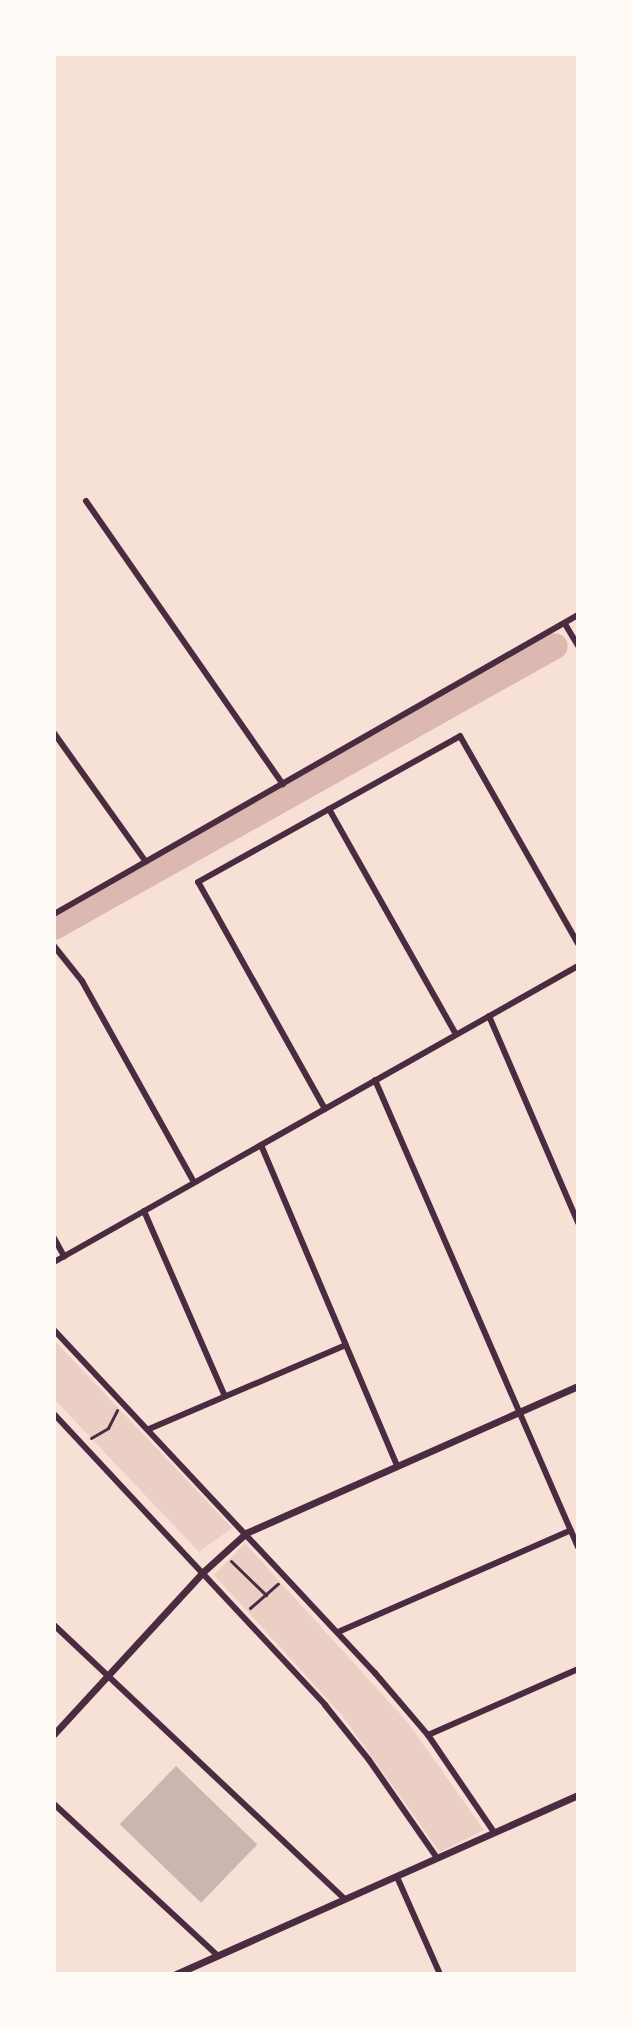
<!DOCTYPE html>
<style>
body{margin:0}
#map{position:relative;width:632px;height:2028px;overflow:hidden;background:#f7e1d7;font-family:Poppins,sans-serif}
div>[style]{position:absolute}
.green>*{inset:0;background:#ebcfc5}
.river>*{height:26px;margin:-13px;padding:0 13px;transform-origin:13px;border-radius:13px;background:#dcb8b0}
.building>*{inset:0;background:#ccb4b1;transform-origin:0 0}
.path>*{height:3px;margin:-1.5px;padding:0 1.5px;transform-origin:1.5px;border-radius:1.5px;background:#4a2c40}
.minor>*{height:6px;margin:-3px;padding:0 3px;transform-origin:3px;border-radius:3px;background:#4a2c40}
.tertiary>*{height:7px;margin:-3.5px;padding:0 3.5px;transform-origin:3.5px;border-radius:3.5px;background:#4a2c40}
span{translate:-50% -50%;white-space:nowrap;text-align:center;line-height:1.15;-webkit-text-stroke:7px #fffaf5;paint-order:stroke}
.frame{position:absolute;inset:0;border:56px solid #fffaf5;pointer-events:none}
</style>
<div id="map">
<div class="green">
<div style="clip-path:polygon(54px 1340px,232px 1528px,199px 1552px,54px 1399px)"></div>
<div style="clip-path:polygon(245px 1543px,409px 1724px,484px 1830px,440px 1852px,342px 1715px,214px 1575px)"></div>
</div>
<div class="river">
<div style="left:54px;top:927px;width:574px;rotate:-29.29deg"></div>
</div>
<div class="building">
<div style="left:176px;top:1766px;width:113px;height:81px;rotate:44deg"></div>
</div>
<div class="path">
<div style="left:91px;top:1438px;width:20px;rotate:-30deg"></div>
<div style="left:108px;top:1428px;width:20px;rotate:-63deg"></div>
<div style="left:231px;top:1561px;width:49px;rotate:44.2deg"></div>
<div style="left:250px;top:1608px;width:37px;rotate:-41deg"></div>
</div>
<div class="minor">
<div style="left:86px;top:501px;width:345px;rotate:55.2deg"></div>
<div style="left:565px;top:624px;width:26px;rotate:59deg"></div>
<div style="left:54px;top:733px;width:158px;rotate:54.5deg"></div>
<div style="left:329px;top:809px;width:258px;rotate:60.6deg"></div>
<div style="left:54px;top:914px;width:603px;rotate:-29.71deg"></div>
<div style="left:54px;top:946px;width:45px;rotate:51.3deg"></div>
<div style="left:82px;top:981px;width:230px;rotate:60.9deg"></div>
<div style="left:489px;top:1016px;width:225px;rotate:66.7deg"></div>
<div style="left:375px;top:1080px;width:509px;rotate:66.51deg"></div>
<div style="left:325px;top:1109px;width:260px;rotate:-119.2deg"></div>
<div style="left:198px;top:882px;width:300px;rotate:-29.1deg"></div>
<div style="left:460px;top:736px;width:239px;rotate:60.4deg"></div>
<div style="left:261px;top:1145px;width:348px;rotate:67deg"></div>
<div style="left:144px;top:1211px;width:202px;rotate:66.4deg"></div>
<div style="left:54px;top:1238px;width:21px;rotate:61deg"></div>
<div style="left:54px;top:1262px;width:602px;rotate:-29.46deg"></div>
<div style="left:54px;top:1330px;width:470px;rotate:46.9deg"></div>
<div style="left:375px;top:1673px;width:82px;rotate:49.5deg"></div>
<div style="left:428px;top:1735px;width:117px;rotate:55.8deg"></div>
<div style="left:54px;top:1414px;width:398px;rotate:47deg"></div>
<div style="left:325px;top:1705px;width:70px;rotate:51.3deg"></div>
<div style="left:369px;top:1760px;width:119px;rotate:55.2deg"></div>
<div style="left:149px;top:1429px;width:214px;rotate:-23.1deg"></div>
<div style="left:54px;top:1625px;width:400px;rotate:43.3deg"></div>
<div style="left:338px;top:1632px;width:254px;rotate:-23.6deg"></div>
<div style="left:428px;top:1735px;width:164px;rotate:-23.7deg"></div>
<div style="left:54px;top:1804px;width:222px;rotate:42.8deg"></div>
<div style="left:397px;top:1877px;width:106px;rotate:66.1deg"></div>
</div>
<div class="tertiary">
<div style="left:54px;top:1734px;width:220px;rotate:-47.4deg"></div>
<div style="left:203px;top:1572px;width:58px;rotate:-42.2deg"></div>
<div style="left:246px;top:1533px;width:363px;rotate:-23.9deg"></div>
<div style="left:176px;top:1974px;width:440px;rotate:-24deg"></div>
</div>
<div class="frame"></div>
</div>
